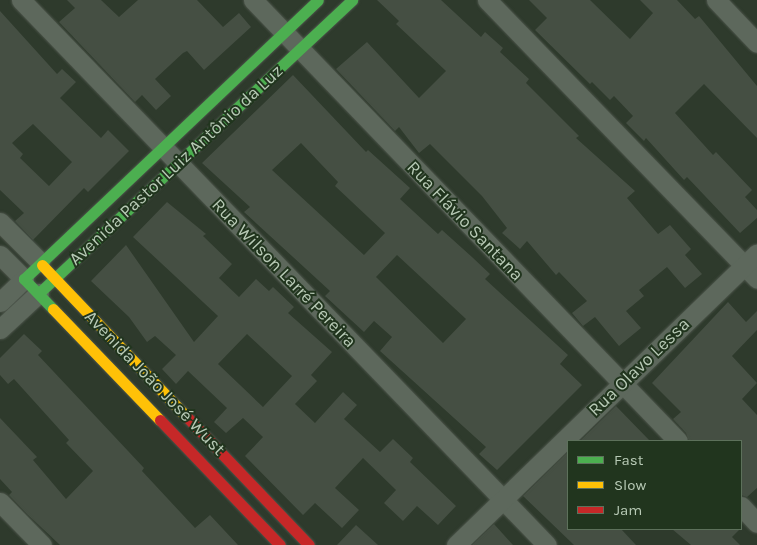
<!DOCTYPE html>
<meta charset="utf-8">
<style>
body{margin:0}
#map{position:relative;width:757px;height:545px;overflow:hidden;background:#2e3a2c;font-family:Karla,sans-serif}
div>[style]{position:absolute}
.building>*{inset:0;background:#454f43}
.roads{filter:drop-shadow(0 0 1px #4c544a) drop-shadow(0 0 1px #4c544a)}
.street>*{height:19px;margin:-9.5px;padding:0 9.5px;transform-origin:9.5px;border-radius:9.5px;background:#5d685c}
.fast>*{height:11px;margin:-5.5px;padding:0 5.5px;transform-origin:5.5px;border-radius:5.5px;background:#4caf50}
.slow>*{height:11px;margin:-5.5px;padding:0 5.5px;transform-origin:5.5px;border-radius:5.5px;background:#ffc107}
.jam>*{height:11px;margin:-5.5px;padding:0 5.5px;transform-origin:5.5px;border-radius:5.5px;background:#c62828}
span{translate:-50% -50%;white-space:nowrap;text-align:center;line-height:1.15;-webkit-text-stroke:4px #21351e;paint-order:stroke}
.street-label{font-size:18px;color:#b8cab6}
.legend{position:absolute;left:567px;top:440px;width:175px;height:90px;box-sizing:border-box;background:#21351e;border:1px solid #5d715b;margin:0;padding:6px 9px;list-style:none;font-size:15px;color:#b8cab6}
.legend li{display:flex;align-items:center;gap:10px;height:25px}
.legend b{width:25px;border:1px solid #5d715b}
</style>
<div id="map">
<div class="building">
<div style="clip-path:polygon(67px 0,101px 0,119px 17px,138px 0,197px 0,223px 27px,239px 13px,251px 27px,204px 70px,187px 51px,183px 53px,155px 79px,171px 96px,156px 110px,142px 95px,135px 102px,59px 22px,75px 8px)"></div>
<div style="clip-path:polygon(377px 0,441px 0,481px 37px,485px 32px,503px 48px,500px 52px,529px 79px,526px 83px,579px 136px,576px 138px,635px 191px,627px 198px,658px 234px,670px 225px,691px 249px,685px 255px,702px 274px,685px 288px,667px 267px,639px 290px,644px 296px,626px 311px,641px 328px,619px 346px,595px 317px,583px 326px,572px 313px,587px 301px,559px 272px,556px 275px,527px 241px,520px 249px,502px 233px,507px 228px,482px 196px,430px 144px,419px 153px,399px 127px,395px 131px,336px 69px,367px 42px,419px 98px,446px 71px,396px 24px,399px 21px)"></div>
<div style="clip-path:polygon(529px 0,590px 0,630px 39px,653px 13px,640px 0,677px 0,695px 19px,699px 16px,757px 86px,757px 138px,704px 84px,675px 113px,713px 155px,716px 152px,752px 190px,745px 197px,757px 210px,757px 218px,740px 233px,687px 177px,684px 180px,646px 138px,644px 141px,626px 123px,633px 116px,614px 96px,610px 100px,592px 82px,590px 84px,535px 30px,547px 18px)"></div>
<div style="clip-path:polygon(evenodd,0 11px,57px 74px,62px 69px,76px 82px,60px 98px,101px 138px,108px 130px,129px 151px,88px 192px,84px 188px,33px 240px,15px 221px,24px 213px,0 190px,0 11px,33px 124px,72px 162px,49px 186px,20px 158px,23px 154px,12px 143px,33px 124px)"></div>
<div style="clip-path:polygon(evenodd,293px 75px,366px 152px,368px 150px,410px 188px,400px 199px,438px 234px,442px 230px,472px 257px,490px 274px,485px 279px,568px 355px,560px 364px,582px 385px,497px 470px,479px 454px,486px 447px,380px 351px,392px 337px,374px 321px,364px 332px,325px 296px,330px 291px,244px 212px,250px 207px,202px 163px,293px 75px,301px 143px,338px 182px,335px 186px,385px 233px,364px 255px,272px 170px,301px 143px,293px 75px,397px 255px,466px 319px,443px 343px,376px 277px,397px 255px)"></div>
<div style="clip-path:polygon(evenodd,167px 202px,206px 234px,203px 236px,232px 264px,219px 278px,239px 297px,256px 279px,269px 291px,273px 287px,294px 307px,288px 313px,332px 352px,311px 375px,317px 381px,295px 404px,315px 423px,343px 392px,357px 405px,344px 419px,380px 452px,393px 439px,413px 458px,410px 462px,456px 506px,438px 525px,417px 506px,403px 521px,384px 503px,396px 490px,363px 458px,335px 488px,359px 510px,342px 528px,315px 503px,303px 515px,245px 456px,263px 437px,243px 418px,226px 433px,214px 422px,227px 408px,188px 371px,176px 384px,162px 369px,176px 355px,155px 336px,147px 342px,129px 317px,91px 281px,126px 245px,194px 342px,218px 316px,133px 237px,167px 202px,247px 334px,292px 376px,263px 407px,218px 364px,247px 334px)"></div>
<div style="clip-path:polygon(728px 302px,746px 322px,757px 311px,757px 330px,732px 356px,757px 383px,742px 399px,757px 415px,757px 488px,747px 497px,741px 495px,741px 441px,689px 441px,686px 433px,673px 419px,681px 412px,652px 383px)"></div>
<div style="clip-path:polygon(24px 334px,42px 351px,38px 355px,144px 468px,142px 471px,195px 528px,210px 515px,238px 545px,60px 545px,27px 514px,9px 495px,12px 492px,0 479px,0 418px,37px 457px,33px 460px,66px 499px,93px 471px,66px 443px,69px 440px,14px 379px,8px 384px,0 375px,0 358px)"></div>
<div style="clip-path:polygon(616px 406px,650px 441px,580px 441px,615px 407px)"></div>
<div style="clip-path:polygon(568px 452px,568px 529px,621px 529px,636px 545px,574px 545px,523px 496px)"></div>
<div style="clip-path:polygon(494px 524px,513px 545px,472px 545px)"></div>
<div style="clip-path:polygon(356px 525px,378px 545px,337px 545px)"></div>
<div style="clip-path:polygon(672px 529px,740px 529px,732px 537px,740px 545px,691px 545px)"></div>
</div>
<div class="roads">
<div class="street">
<div style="left:21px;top:0;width:757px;rotate:46.02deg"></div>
<div style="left:253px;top:0;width:612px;rotate:46.06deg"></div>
<div style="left:487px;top:0;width:388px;rotate:45.9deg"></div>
<div style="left:716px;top:0;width:59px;rotate:46.4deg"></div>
<div style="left:0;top:222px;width:57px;rotate:45deg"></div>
<div style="left:0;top:255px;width:34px;rotate:45deg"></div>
<div style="left:24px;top:279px;width:33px;rotate:136deg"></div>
<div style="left:0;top:329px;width:53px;rotate:-42.7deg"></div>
<div style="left:0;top:502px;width:60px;rotate:45.7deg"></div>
<div style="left:741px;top:506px;width:23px;rotate:47deg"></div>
<div style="left:456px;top:545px;width:419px;rotate:-44.1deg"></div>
</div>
<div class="fast">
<div style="left:39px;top:293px;width:429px;rotate:-43.1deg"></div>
<div style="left:53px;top:309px;width:42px;rotate:-134deg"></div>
<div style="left:24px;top:279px;width:405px;rotate:-43.5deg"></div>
</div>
<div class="slow">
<div style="left:42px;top:265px;width:209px;rotate:46.4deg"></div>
<div style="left:53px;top:309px;width:154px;rotate:46.1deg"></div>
</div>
<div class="jam">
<div style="left:186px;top:416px;width:178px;rotate:46.4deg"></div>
<div style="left:160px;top:420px;width:173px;rotate:46.2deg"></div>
</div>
</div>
<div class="street-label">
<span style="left:176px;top:165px;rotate:-43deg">Avenida Pastor Luiz Antônio da Luz</span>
<span style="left:465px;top:221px;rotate:46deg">Rua Flávio Santana</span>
<span style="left:284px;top:273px;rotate:46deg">Rua Wilson Larré Pereira</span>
<span style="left:639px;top:367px;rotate:-44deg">Rua Olavo Lessa</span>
<span style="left:155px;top:383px;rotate:46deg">Avenida João José Wust</span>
</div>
<ul class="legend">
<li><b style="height:6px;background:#4caf50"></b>Fast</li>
<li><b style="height:6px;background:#ffc107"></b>Slow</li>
<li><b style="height:6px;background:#c62828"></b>Jam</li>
</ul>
</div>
